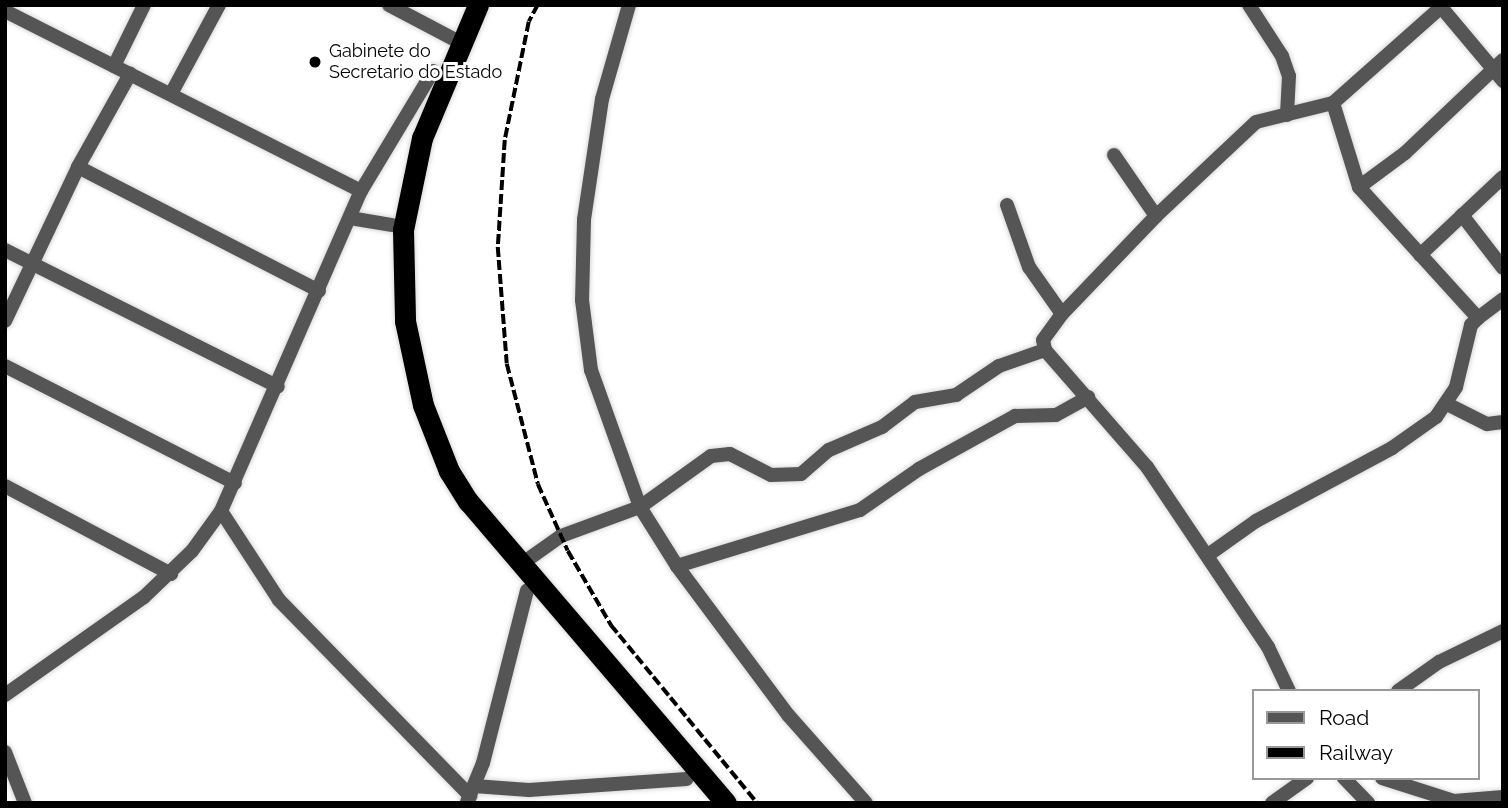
<!DOCTYPE html>
<style>
body{margin:0}
#map{position:relative;width:1508px;height:808px;overflow:hidden;background:#fff;font-family:Raleway,sans-serif}
div>[style]{position:absolute}
.roads{filter:drop-shadow(0 0 2px #dbdbdb) drop-shadow(0 0 2px #dbdbdb)}
.minor>*{height:14px;margin:-7px;padding:0 7px;transform-origin:7px;border-radius:7px;background:#555}
.highway>*{height:21px;margin:-10.5px;padding:0 10.5px;transform-origin:10.5px;border-radius:10.5px;background:#000}
.rail>*{height:3.5px;margin-top:-1.75px;transform-origin:0;background:repeating-linear-gradient(90deg,#000 0 10px,transparent 0 13.5px)}
.dots>*{width:19px;height:19px;translate:-50% -50%;box-sizing:border-box;border:4px solid #fff;border-radius:50%}
span{translate:-50% -50%;white-space:nowrap;text-align:center;line-height:1.15;-webkit-text-stroke:6px #fff;paint-order:stroke}
.poi-label{font-size:18px;color:#000}
.left{translate:0 -50%;text-align:left}
.frame{position:absolute;inset:0;border:7px solid #000;pointer-events:none}
.legend{position:absolute;left:1252px;top:689px;width:228px;height:91px;box-sizing:border-box;background:#fff;border:2px solid #999;margin:0;padding:9px 12px;list-style:none;font-size:21px;color:#000}
.legend li{display:flex;align-items:center;gap:14px;height:35px}
.legend b{width:35px;border:2px solid #999}
</style>
<div id="map">
<div class="roads">
<div class="minor">
<div style="left:389px;top:5px;width:81px;rotate:27.8deg"></div>
<div style="left:629px;top:5px;width:98px;rotate:106deg"></div>
<div style="left:602px;top:99px;width:122px;rotate:98.5deg"></div>
<div style="left:584px;top:220px;width:80px;rotate:91.4deg"></div>
<div style="left:582px;top:300px;width:71px;rotate:82.7deg"></div>
<div style="left:591px;top:370px;width:145px;rotate:70.3deg"></div>
<div style="left:640px;top:507px;width:70px;rotate:57.9deg"></div>
<div style="left:677px;top:566px;width:187px;rotate:53.3deg"></div>
<div style="left:789px;top:716px;width:116px;rotate:48.5deg"></div>
<div style="left:1249px;top:5px;width:61px;rotate:57.1deg"></div>
<div style="left:1282px;top:56px;width:21px;rotate:71deg"></div>
<div style="left:1289px;top:76px;width:39px;rotate:93deg"></div>
<div style="left:5px;top:11px;width:399px;rotate:26.8deg"></div>
<div style="left:114px;top:66px;width:68px;rotate:-63.8deg"></div>
<div style="left:171px;top:94px;width:101px;rotate:-61.7deg"></div>
<div style="left:1114px;top:155px;width:74px;rotate:55.5deg"></div>
<div style="left:78px;top:167px;width:271px;rotate:27.2deg"></div>
<div style="left:1359px;top:187px;width:57px;rotate:-36.5deg"></div>
<div style="left:1405px;top:153px;width:135px;rotate:-43.5deg"></div>
<div style="left:1007px;top:205px;width:66px;rotate:70.5deg"></div>
<div style="left:1029px;top:267px;width:57px;rotate:54.9deg"></div>
<div style="left:1462px;top:215px;width:67px;rotate:52.3deg"></div>
<div style="left:350px;top:218px;width:43px;rotate:9.5deg"></div>
<div style="left:5px;top:250px;width:305px;rotate:26.6deg"></div>
<div style="left:1420px;top:255px;width:114px;rotate:-43.2deg"></div>
<div style="left:1478px;top:318px;width:31px;rotate:-37deg"></div>
<div style="left:5px;top:321px;width:170px;rotate:-64.6deg"></div>
<div style="left:78px;top:167px;width:107px;rotate:-60.8deg"></div>
<div style="left:5px;top:366px;width:258px;rotate:27deg"></div>
<div style="left:1447px;top:404px;width:45px;rotate:26.6deg"></div>
<div style="left:1487px;top:424px;width:16px;rotate:-7deg"></div>
<div style="left:5px;top:486px;width:188px;rotate:27.9deg"></div>
<div style="left:221px;top:511px;width:106px;rotate:56.9deg"></div>
<div style="left:279px;top:600px;width:274px;rotate:45.7deg"></div>
<div style="left:1208px;top:555px;width:59px;rotate:-35.3deg"></div>
<div style="left:1256px;top:521px;width:154px;rotate:-28.2deg"></div>
<div style="left:1392px;top:448px;width:54px;rotate:-35.2deg"></div>
<div style="left:1436px;top:417px;width:36px;rotate:-56deg"></div>
<div style="left:1456px;top:387px;width:64px;rotate:-76.4deg"></div>
<div style="left:1471px;top:325px;width:10px;rotate:-45deg"></div>
<div style="left:1478px;top:318px;width:177px;rotate:-132.3deg"></div>
<div style="left:1359px;top:187px;width:88px;rotate:-107.2deg"></div>
<div style="left:1333px;top:103px;width:144px;rotate:-41.6deg"></div>
<div style="left:1441px;top:7px;width:97px;rotate:50deg"></div>
<div style="left:520px;top:565px;width:50px;rotate:-35.3deg"></div>
<div style="left:561px;top:536px;width:84px;rotate:-20.2deg"></div>
<div style="left:640px;top:507px;width:87px;rotate:-35.7deg"></div>
<div style="left:711px;top:456px;width:19px;rotate:-6deg"></div>
<div style="left:730px;top:454px;width:46px;rotate:27.1deg"></div>
<div style="left:771px;top:475px;width:30px;rotate:-2deg"></div>
<div style="left:801px;top:474px;width:37px;rotate:-41deg"></div>
<div style="left:829px;top:450px;width:58px;rotate:-23.5deg"></div>
<div style="left:882px;top:427px;width:41px;rotate:-37.1deg"></div>
<div style="left:915px;top:402px;width:42px;rotate:-9.7deg"></div>
<div style="left:956px;top:395px;width:52px;rotate:-34deg"></div>
<div style="left:999px;top:366px;width:49px;rotate:-19.2deg"></div>
<div style="left:677px;top:566px;width:191px;rotate:-17deg"></div>
<div style="left:860px;top:510px;width:72px;rotate:-34.8deg"></div>
<div style="left:919px;top:469px;width:110px;rotate:-28.9deg"></div>
<div style="left:1015px;top:416px;width:41px;rotate:-1.4deg"></div>
<div style="left:1056px;top:415px;width:37px;rotate:-29deg"></div>
<div style="left:1289px;top:691px;width:49px;rotate:-115.5deg"></div>
<div style="left:1268px;top:647px;width:217px;rotate:-123.9deg"></div>
<div style="left:1147px;top:467px;width:155px;rotate:-131.1deg"></div>
<div style="left:1045px;top:350px;width:10px;rotate:-101deg"></div>
<div style="left:1043px;top:340px;width:32px;rotate:-54deg"></div>
<div style="left:1062px;top:314px;width:136px;rotate:-46.2deg"></div>
<div style="left:1156px;top:216px;width:137px;rotate:-43.2deg"></div>
<div style="left:1256px;top:122px;width:79px;rotate:-13.9deg"></div>
<div style="left:1398px;top:691px;width:50px;rotate:-35.3deg"></div>
<div style="left:1439px;top:662px;width:71px;rotate:-25.8deg"></div>
<div style="left:5px;top:695px;width:170px;rotate:-35.2deg"></div>
<div style="left:144px;top:597px;width:66px;rotate:-43.8deg"></div>
<div style="left:192px;top:551px;width:49px;rotate:-54.1deg"></div>
<div style="left:221px;top:511px;width:349px;rotate:-66.4deg"></div>
<div style="left:361px;top:191px;width:140px;rotate:-59deg"></div>
<div style="left:5px;top:752px;width:55px;rotate:68.6deg"></div>
<div style="left:1344px;top:778px;width:35px;rotate:46deg"></div>
<div style="left:1382px;top:778px;width:76px;rotate:17.7deg"></div>
<div style="left:1454px;top:801px;width:49px;rotate:-4.7deg"></div>
<div style="left:474px;top:786px;width:55px;rotate:4.2deg"></div>
<div style="left:529px;top:790px;width:158px;rotate:-4deg"></div>
<div style="left:467px;top:802px;width:42px;rotate:-67.7deg"></div>
<div style="left:483px;top:763px;width:178px;rotate:-75.7deg"></div>
<div style="left:1272px;top:803px;width:43px;rotate:-35.5deg"></div>
</div>
<div class="highway">
<div style="left:478px;top:5px;width:144px;rotate:112.8deg"></div>
<div style="left:422px;top:138px;width:94px;rotate:101.7deg"></div>
<div style="left:403px;top:230px;width:91px;rotate:88.7deg"></div>
<div style="left:405px;top:321px;width:86px;rotate:77.9deg"></div>
<div style="left:423px;top:405px;width:71px;rotate:68.5deg"></div>
<div style="left:449px;top:471px;width:36px;rotate:58deg"></div>
<div style="left:468px;top:501px;width:397px;rotate:49.5deg"></div>
</div>
</div>
<div class="rail">
<div style="left:538px;top:5px;width:19px;rotate:118deg"></div>
<div style="left:529px;top:22px;width:120px;rotate:101.5deg"></div>
<div style="left:505px;top:140px;width:107px;rotate:93.7deg"></div>
<div style="left:498px;top:247px;width:117px;rotate:85.6deg"></div>
<div style="left:507px;top:364px;width:124px;rotate:75.5deg"></div>
<div style="left:538px;top:484px;width:73px;rotate:65.9deg"></div>
<div style="left:568px;top:551px;width:86px;rotate:59.8deg"></div>
<div style="left:611px;top:625px;width:230px;rotate:50.6deg"></div>
</div>
<div class="dots">
<div style="left:315px;top:62px;background:#000"></div>
</div>
<div class="poi-label">
<span class="left" style="left:329px;top:62px">Gabinete do<br>Secretario do Estado</span>
</div>
<div class="frame"></div>
<ul class="legend">
<li><b style="height:9px;background:#555"></b>Road</li>
<li><b style="height:9px;background:#000"></b>Railway</li>
</ul>
</div>
